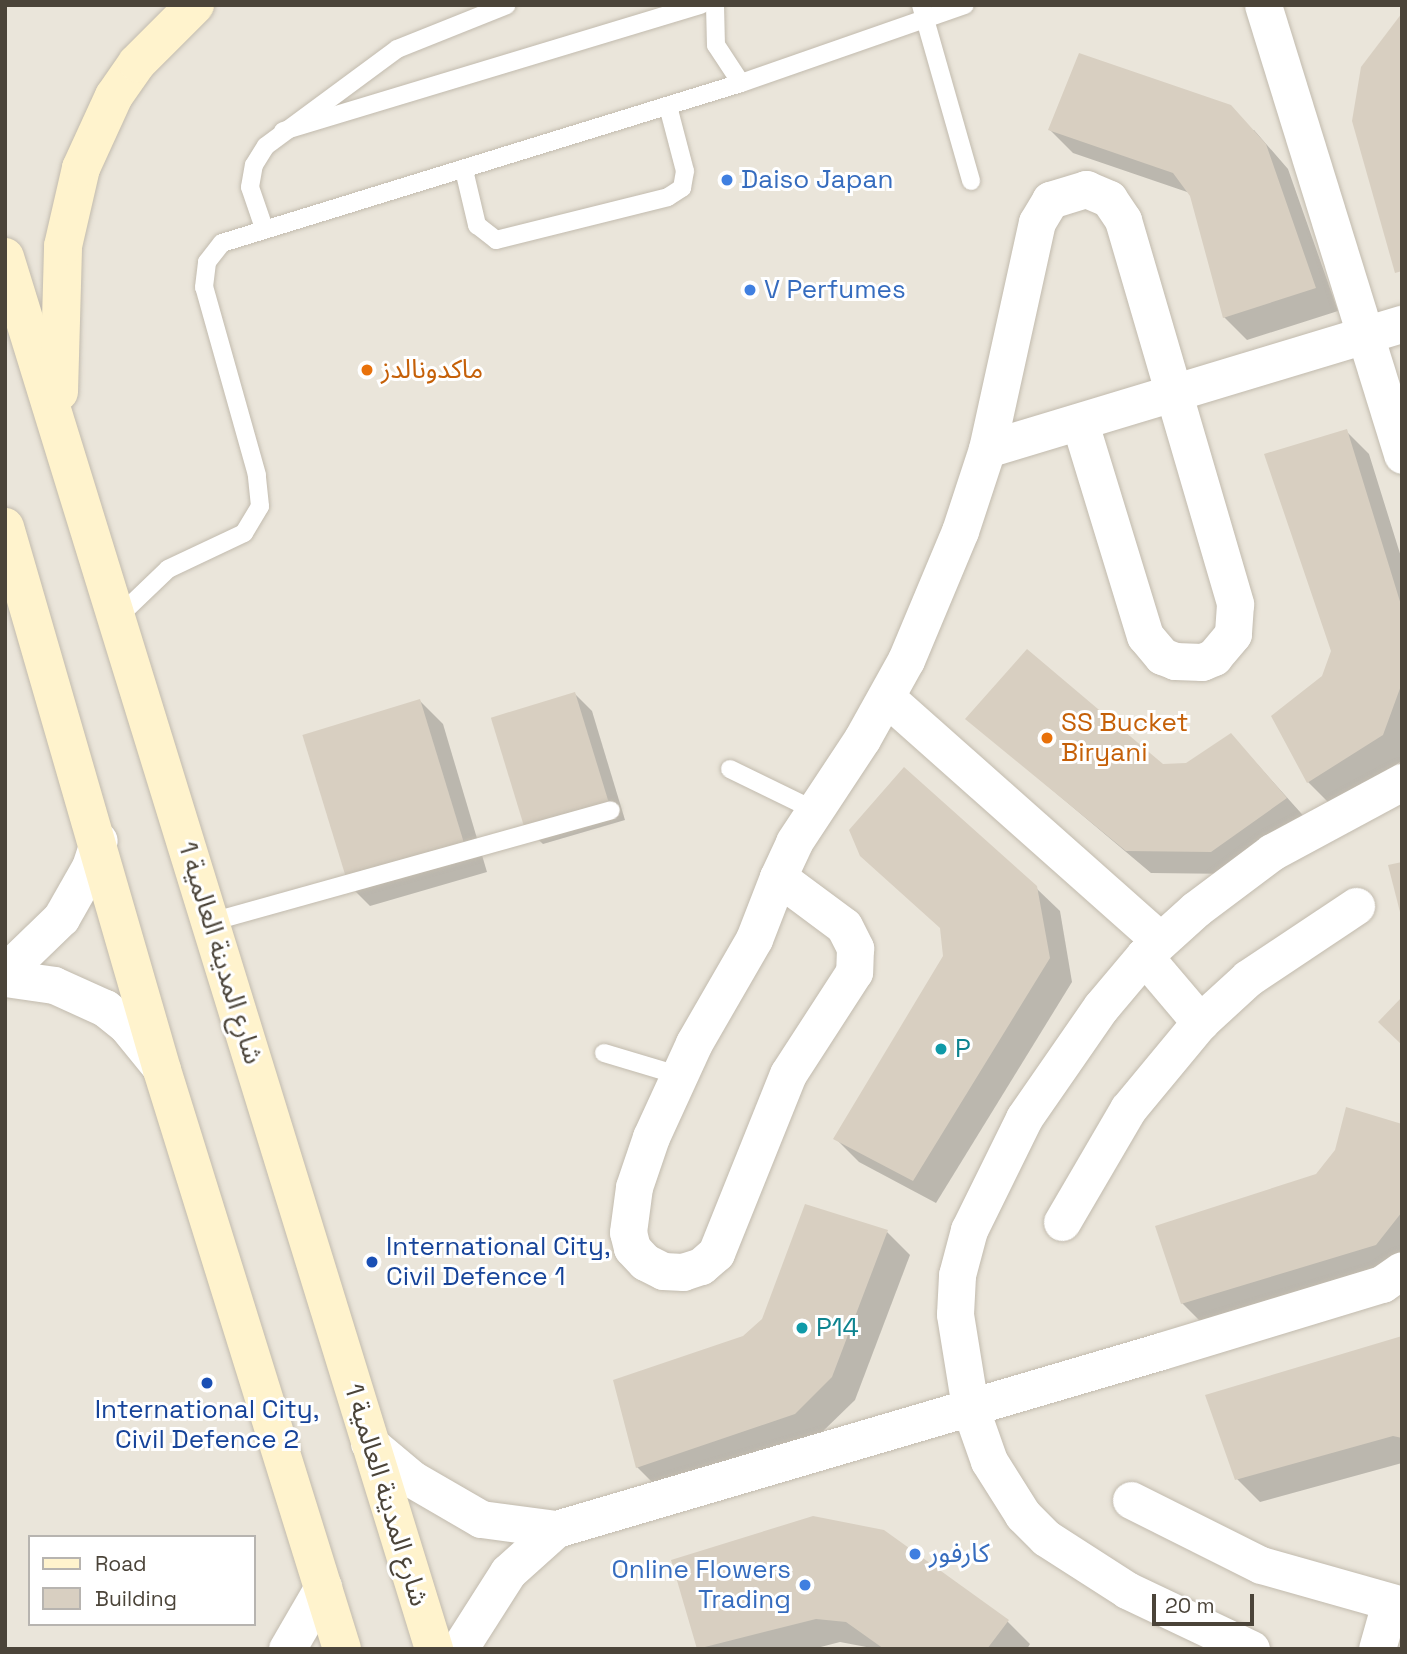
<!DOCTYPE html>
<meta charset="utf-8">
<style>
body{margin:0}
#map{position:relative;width:1407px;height:1654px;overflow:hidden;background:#f6f3ec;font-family:"Space Grotesk","Noto Sans Arabic",sans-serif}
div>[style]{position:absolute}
.residential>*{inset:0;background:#eae5da}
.shadow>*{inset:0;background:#0003}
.building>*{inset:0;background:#d8cfc1;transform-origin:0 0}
.roads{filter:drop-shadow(0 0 2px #c2bbae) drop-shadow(0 0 2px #c2bbae)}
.lane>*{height:18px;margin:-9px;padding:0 9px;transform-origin:9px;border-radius:9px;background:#fff}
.street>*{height:37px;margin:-18.5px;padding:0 18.5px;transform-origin:18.5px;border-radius:18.5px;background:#fff}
.secondary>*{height:38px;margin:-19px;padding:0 19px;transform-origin:19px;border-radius:19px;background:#fff3cd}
.dots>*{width:19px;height:19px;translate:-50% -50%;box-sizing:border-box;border:4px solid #fff;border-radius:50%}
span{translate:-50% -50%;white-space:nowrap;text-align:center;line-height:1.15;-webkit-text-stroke:6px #fff;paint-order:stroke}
.shop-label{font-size:26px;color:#366cbe}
.left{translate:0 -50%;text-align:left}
.right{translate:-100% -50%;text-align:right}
.food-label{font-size:26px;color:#c56008}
.street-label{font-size:26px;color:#4b4439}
.culture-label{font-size:26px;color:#0d838f}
.transit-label{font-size:26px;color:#164399}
.frame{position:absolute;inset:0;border:7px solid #4b4439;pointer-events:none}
.legend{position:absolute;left:28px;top:1535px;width:228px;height:91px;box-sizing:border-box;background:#fff;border:2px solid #b7b4b0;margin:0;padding:9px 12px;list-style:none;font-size:21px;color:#4b4439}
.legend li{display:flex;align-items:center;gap:14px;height:35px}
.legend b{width:35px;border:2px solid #b7b4b0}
.scale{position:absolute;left:1152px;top:1594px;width:102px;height:32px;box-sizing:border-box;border:4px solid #4b4439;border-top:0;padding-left:9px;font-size:21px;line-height:24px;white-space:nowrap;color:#4b4439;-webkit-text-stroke:5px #fff;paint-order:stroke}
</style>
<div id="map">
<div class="residential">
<div style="clip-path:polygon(evenodd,5px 5px,1402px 5px,1402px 1649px,5px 1649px,5px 5px,30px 1537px,254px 1537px,254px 1624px,30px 1624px,30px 1537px)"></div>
</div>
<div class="shadow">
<div style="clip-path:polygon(1050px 130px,1254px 130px,1288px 169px,1338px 311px,1247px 340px,1224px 317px,1190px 193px,1073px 153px)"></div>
<div style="clip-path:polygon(1346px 431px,1369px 454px,1402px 560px,1402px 761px,1331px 805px,1308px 782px,1333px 651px)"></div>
<div style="clip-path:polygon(575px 694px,592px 711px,625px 820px,543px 844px,525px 827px)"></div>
<div style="clip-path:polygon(420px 701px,443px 724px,487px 872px,370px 906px,347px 883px)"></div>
<div style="clip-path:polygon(968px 719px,1163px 766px,1186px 765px,1231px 735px,1309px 822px,1235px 874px,1151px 873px)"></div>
<div style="clip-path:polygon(1036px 888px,1060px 911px,1072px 982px,936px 1203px,859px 1162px,836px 1139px)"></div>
<div style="clip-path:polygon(1402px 1126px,1402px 1264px,1205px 1326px,1182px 1303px)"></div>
<div style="clip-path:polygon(887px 1232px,910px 1255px,855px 1400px,818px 1436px,660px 1490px,637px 1467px,744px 1338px)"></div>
<div style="clip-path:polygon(1402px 1338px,1402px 1463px,1260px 1502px,1237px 1479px)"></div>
<div style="clip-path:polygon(673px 1561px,1007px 1621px,1030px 1644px,1027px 1649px,877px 1649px,840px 1642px,813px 1649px,698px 1649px)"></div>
</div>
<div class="building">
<div style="clip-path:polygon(1402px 13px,1402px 271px,1395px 273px,1352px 121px,1361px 67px)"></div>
<div style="clip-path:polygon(1079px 53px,1231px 105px,1266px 144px,1316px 288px,1223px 318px,1190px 196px,1173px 173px,1048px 130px)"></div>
<div style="clip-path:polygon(1347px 429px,1402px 608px,1402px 683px,1383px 735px,1307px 783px,1271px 716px,1322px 676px,1331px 651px,1264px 454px)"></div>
<div style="clip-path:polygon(1027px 649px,1163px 764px,1186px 763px,1231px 733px,1287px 798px,1211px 852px,1126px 851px,965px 719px)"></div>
<div style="left:575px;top:692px;width:115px;height:88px;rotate:73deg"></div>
<div style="left:420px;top:699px;width:157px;height:123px;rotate:73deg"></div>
<div style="clip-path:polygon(904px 767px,1037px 886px,1050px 958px,913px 1181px,833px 1139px,943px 956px,940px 928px,860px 856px,849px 830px)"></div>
<div style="clip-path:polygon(1402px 862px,1402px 916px,1401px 916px,1388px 865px)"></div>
<div style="clip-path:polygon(1402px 997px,1402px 1045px,1378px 1022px)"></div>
<div style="clip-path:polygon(1346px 1107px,1402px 1124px,1402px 1212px,1376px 1245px,1181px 1304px,1155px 1226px,1316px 1174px,1335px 1150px)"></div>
<div style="clip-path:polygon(805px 1204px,888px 1230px,832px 1377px,795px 1414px,636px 1468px,613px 1380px,743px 1336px,762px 1319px)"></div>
<div style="clip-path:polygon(1402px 1336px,1402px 1438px,1393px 1436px,1235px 1480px,1205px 1395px)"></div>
<div style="clip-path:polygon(813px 1516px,884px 1530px,1009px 1620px,987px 1649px,884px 1649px,846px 1622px,816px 1619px,697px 1649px,671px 1560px)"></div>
</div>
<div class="roads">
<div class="lane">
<div style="left:715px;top:5px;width:40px;rotate:88.6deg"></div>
<div style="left:716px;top:45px;width:45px;rotate:56.7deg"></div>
<div style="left:921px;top:5px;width:183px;rotate:74.1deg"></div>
<div style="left:283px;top:131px;width:436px;rotate:-16.8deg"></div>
<div style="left:464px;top:170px;width:57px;rotate:76.7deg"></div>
<div style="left:477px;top:225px;width:24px;rotate:38deg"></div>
<div style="left:496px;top:240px;width:177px;rotate:-14deg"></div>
<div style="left:668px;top:197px;width:17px;rotate:-33deg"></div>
<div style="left:682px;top:188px;width:17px;rotate:-80deg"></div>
<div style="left:685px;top:171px;width:67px;rotate:-104.7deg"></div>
<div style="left:264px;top:228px;width:43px;rotate:-108.9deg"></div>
<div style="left:250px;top:187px;width:22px;rotate:-80deg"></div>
<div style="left:254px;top:165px;width:22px;rotate:-58deg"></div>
<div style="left:266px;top:146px;width:163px;rotate:-36.5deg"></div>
<div style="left:397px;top:49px;width:118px;rotate:-21.8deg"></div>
<div style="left:118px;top:617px;width:69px;rotate:-43.8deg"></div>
<div style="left:168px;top:569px;width:84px;rotate:-25.3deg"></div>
<div style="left:244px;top:533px;width:31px;rotate:-59deg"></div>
<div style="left:260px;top:506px;width:31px;rotate:-96deg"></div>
<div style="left:257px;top:475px;width:195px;rotate:-105.7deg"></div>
<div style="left:204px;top:287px;width:25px;rotate:-83deg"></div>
<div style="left:207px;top:262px;width:24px;rotate:-52deg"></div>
<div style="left:222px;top:243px;width:543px;rotate:-17.13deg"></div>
<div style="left:741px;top:83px;width:237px;rotate:-19.2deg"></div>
<div style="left:730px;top:769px;width:91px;rotate:26deg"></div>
<div style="left:211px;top:922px;width:415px;rotate:-15.6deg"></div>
<div style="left:604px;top:1053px;width:77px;rotate:16.6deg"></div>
</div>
<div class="street">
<div style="left:1263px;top:5px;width:471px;rotate:72.8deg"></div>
<div style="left:987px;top:449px;width:433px;rotate:-16.8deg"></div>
<div style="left:887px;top:698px;width:365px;rotate:41.6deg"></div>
<div style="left:778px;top:877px;width:82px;rotate:36.6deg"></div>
<div style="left:844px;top:926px;width:25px;rotate:63deg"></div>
<div style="left:855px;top:948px;width:24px;rotate:92deg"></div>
<div style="left:854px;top:972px;width:121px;rotate:122.9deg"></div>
<div style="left:788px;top:1074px;width:193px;rotate:111.9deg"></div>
<div style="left:716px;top:1253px;width:20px;rotate:139deg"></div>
<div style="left:701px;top:1266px;width:19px;rotate:162deg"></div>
<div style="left:683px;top:1272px;width:20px;rotate:-177deg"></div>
<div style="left:663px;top:1271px;width:20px;rotate:-153deg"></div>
<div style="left:645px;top:1262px;width:19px;rotate:-133deg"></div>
<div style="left:632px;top:1248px;width:16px;rotate:-104deg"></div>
<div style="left:628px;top:1232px;width:45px;rotate:-82.4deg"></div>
<div style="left:634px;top:1187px;width:53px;rotate:-71.2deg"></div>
<div style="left:651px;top:1137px;width:103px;rotate:-65.4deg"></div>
<div style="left:694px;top:1043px;width:120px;rotate:-60deg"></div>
<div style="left:754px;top:939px;width:66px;rotate:-68.8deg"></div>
<div style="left:778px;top:877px;width:38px;rotate:-65deg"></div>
<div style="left:794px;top:842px;width:123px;rotate:-56.6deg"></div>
<div style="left:862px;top:739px;width:90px;rotate:-60.9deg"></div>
<div style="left:906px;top:660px;width:140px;rotate:-67.3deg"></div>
<div style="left:960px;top:531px;width:86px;rotate:-71.8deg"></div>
<div style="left:987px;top:449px;width:232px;rotate:-77.6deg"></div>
<div style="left:1037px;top:222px;width:26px;rotate:-59deg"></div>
<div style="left:1050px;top:200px;width:38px;rotate:-17deg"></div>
<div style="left:1086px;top:189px;width:25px;rotate:23deg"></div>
<div style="left:1109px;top:199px;width:25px;rotate:56deg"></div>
<div style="left:1123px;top:220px;width:400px;rotate:73.7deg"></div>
<div style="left:1235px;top:604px;width:30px;rotate:94deg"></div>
<div style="left:1233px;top:634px;width:30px;rotate:130deg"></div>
<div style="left:1214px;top:657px;width:13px;rotate:157deg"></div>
<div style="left:1202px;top:662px;width:27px;rotate:-178deg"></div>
<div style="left:1175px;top:661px;width:14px;rotate:-159deg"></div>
<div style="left:1162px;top:656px;width:26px;rotate:-130deg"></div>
<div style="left:1145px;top:636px;width:223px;rotate:-107deg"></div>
<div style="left:1144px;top:956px;width:87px;rotate:49.7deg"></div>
<div style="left:5px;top:972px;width:78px;rotate:-44deg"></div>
<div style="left:61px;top:918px;width:59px;rotate:-60.4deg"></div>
<div style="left:90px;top:867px;width:28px;rotate:-72deg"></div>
<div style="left:5px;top:978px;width:49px;rotate:8.1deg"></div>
<div style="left:54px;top:985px;width:56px;rotate:24.3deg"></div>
<div style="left:105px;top:1008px;width:28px;rotate:39deg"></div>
<div style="left:127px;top:1026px;width:54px;rotate:51deg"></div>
<div style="left:1062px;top:1222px;width:131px;rotate:-59.7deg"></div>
<div style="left:1128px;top:1109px;width:113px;rotate:-50.4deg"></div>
<div style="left:1200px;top:1022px;width:65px;rotate:-42.5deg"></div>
<div style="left:1248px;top:978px;width:130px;rotate:-33.7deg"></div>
<div style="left:369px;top:1443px;width:56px;rotate:39.9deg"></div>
<div style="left:412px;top:1479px;width:80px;rotate:30.1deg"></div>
<div style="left:481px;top:1519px;width:76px;rotate:7.6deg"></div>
<div style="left:1131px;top:1500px;width:145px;rotate:26.6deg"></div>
<div style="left:1261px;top:1565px;width:147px;rotate:15.8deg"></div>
<div style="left:287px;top:1649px;width:72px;rotate:-59.9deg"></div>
<div style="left:459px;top:1649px;width:91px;rotate:-57.5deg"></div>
<div style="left:508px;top:1572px;width:64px;rotate:-41.9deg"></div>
<div style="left:556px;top:1529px;width:631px;rotate:-16.39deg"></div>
<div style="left:1161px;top:1351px;width:231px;rotate:-16.9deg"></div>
<div style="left:1382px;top:1284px;width:24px;rotate:-35deg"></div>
<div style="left:1251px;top:1649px;width:137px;rotate:-154.6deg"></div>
<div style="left:1127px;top:1590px;width:96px;rotate:-147.3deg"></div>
<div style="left:1046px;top:1538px;width:33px;rotate:-135deg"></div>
<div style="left:1023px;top:1515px;width:64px;rotate:-122.2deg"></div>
<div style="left:989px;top:1461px;width:57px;rotate:-109.4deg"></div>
<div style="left:970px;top:1407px;width:94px;rotate:-99.2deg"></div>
<div style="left:955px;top:1314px;width:39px;rotate:-87deg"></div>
<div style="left:957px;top:1275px;width:47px;rotate:-75.1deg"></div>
<div style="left:969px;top:1230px;width:125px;rotate:-63.8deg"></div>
<div style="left:1024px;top:1118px;width:135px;rotate:-55.3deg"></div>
<div style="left:1101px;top:1007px;width:67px;rotate:-49.9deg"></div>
<div style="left:1144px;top:956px;width:70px;rotate:-42.1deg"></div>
<div style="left:1196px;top:909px;width:95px;rotate:-36.9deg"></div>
<div style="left:1272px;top:852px;width:148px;rotate:-28.3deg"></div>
<div style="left:1377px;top:1649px;width:48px;rotate:-74.2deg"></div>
</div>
<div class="secondary">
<div style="left:5px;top:257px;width:1457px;rotate:72.87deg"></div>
<div style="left:59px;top:392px;width:146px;rotate:-88.4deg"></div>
<div style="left:63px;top:246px;width:80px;rotate:-77deg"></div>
<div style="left:81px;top:168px;width:79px;rotate:-65.4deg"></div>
<div style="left:114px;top:96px;width:40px;rotate:-55.1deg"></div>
<div style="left:137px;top:63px;width:82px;rotate:-45deg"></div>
<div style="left:5px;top:527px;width:565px;rotate:73.87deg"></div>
<div style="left:162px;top:1070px;width:606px;rotate:72.73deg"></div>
</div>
</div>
<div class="dots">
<div style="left:727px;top:180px;background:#3f7fe0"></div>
<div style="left:750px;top:290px;background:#3f7fe0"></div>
<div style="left:367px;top:370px;background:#e8710a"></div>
<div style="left:1047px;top:738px;background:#e8710a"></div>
<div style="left:941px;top:1049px;background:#0f9aa8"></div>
<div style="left:372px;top:1262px;background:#1a4fb4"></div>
<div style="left:802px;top:1328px;background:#0f9aa8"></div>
<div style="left:207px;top:1383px;background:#1a4fb4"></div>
<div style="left:915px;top:1554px;background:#3f7fe0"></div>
<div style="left:805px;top:1585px;background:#3f7fe0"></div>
</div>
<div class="shop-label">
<span class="left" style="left:741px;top:180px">Daiso Japan</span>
<span class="left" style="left:764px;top:290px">V Perfumes</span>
<span class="left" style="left:929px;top:1554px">كارفور</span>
<span class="right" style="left:791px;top:1585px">Online Flowers<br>Trading</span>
</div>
<div class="food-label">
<span class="left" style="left:381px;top:370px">ماكدونالدز</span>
<span class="left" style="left:1061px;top:738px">SS Bucket<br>Biryani</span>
</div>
<div class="street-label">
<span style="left:220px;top:953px;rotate:73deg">شارع المدينة العالمية 1</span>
<span style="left:386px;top:1495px;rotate:73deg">شارع المدينة العالمية 1</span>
</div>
<div class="culture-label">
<span class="left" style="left:955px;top:1049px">P</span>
<span class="left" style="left:816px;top:1328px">P14</span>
</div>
<div class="transit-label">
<span class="left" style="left:386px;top:1262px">International City,<br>Civil Defence 1</span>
<span style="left:207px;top:1425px">International City,<br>Civil Defence 2</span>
</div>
<div class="frame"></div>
<ul class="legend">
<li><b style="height:9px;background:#fff3cd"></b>Road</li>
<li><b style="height:19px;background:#d8cfc1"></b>Building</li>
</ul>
<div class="scale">20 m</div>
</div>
